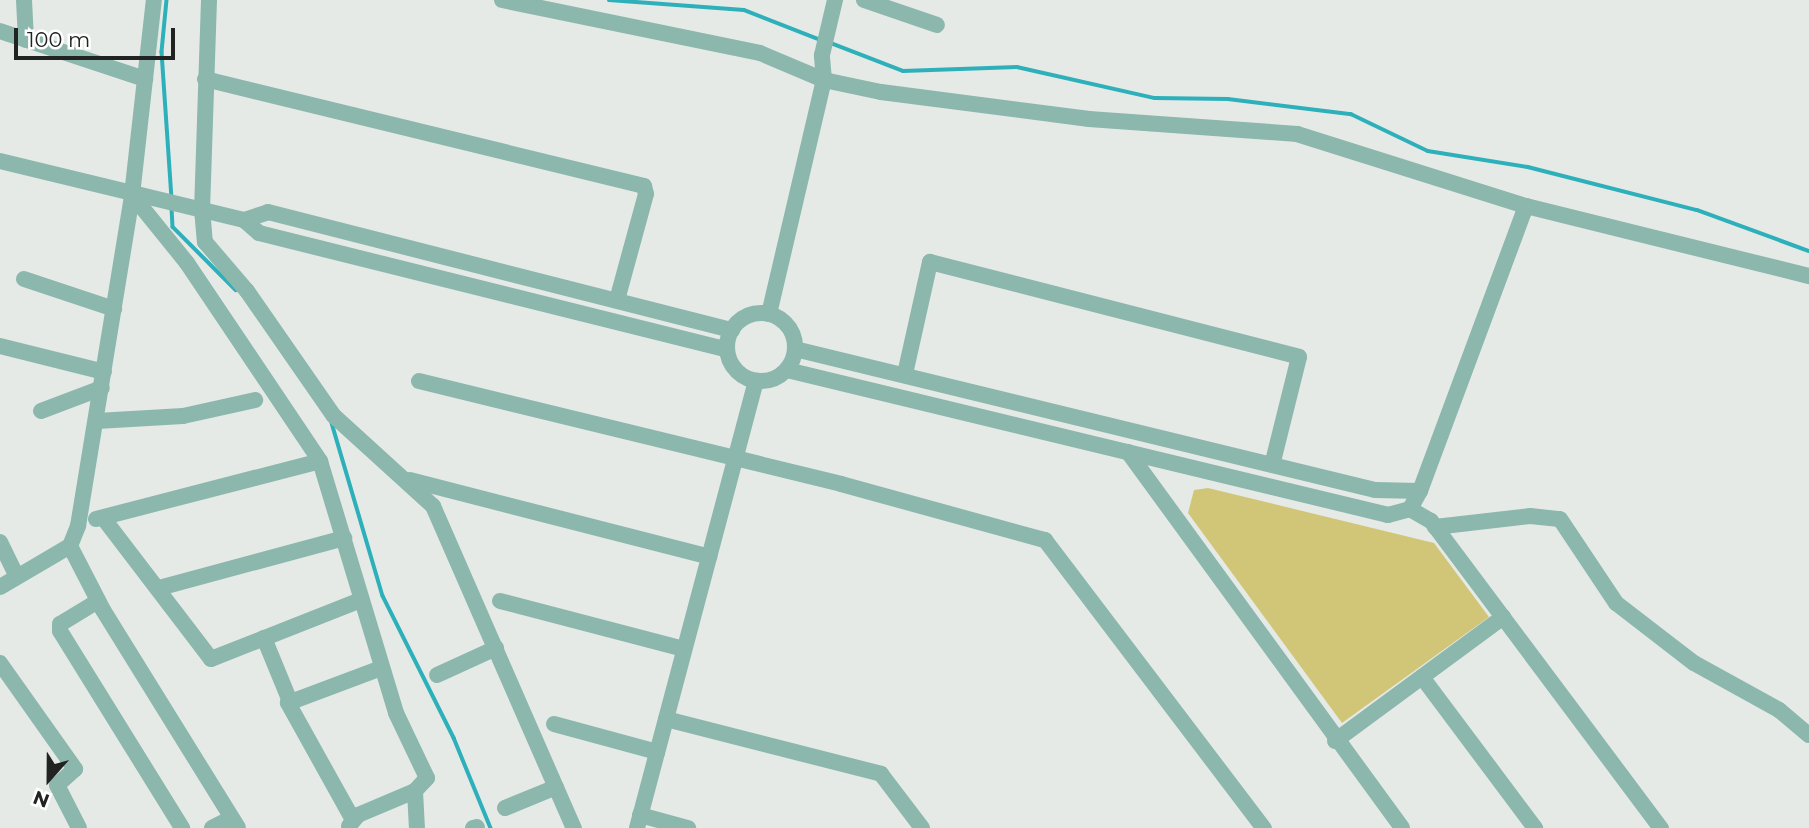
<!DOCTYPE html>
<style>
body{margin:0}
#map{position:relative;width:1809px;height:828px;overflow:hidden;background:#e6eae7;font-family:Montserrat,sans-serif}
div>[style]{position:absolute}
.green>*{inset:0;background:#d1c677}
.stream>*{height:3.5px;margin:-1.75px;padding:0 1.75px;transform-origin:1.75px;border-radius:1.75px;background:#2eb0bb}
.minor>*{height:16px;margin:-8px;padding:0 8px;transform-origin:8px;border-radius:8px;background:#8cb7ad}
.minor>.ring{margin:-8px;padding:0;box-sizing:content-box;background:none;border:16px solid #8cb7ad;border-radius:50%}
span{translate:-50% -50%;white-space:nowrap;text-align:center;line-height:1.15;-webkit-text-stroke:5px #fff;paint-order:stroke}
.north{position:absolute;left:14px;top:744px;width:70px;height:70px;-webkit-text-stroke:5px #fff;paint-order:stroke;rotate:201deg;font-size:19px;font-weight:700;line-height:28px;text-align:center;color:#212322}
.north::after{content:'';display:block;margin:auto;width:24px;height:32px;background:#212322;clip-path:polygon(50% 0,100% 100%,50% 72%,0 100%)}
.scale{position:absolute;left:14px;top:28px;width:161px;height:32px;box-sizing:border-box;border:4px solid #212322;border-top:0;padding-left:9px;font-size:21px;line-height:24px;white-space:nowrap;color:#212322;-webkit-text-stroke:5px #fff;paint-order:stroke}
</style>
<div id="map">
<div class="green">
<div style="clip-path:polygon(1208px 488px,1434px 543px,1489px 617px,1342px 723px,1188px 513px,1194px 490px)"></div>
</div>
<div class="stream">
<div style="left:167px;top:0;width:52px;rotate:95.5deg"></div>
<div style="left:162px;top:52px;width:145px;rotate:86.1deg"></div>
<div style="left:609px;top:0;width:135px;rotate:4.2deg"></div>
<div style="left:744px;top:10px;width:83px;rotate:21.3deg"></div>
<div style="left:828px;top:42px;width:80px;rotate:21.1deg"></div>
<div style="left:903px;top:71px;width:114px;rotate:-2deg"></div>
<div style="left:1017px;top:67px;width:141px;rotate:12.7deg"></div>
<div style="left:1155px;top:98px;width:73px;rotate:0.8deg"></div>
<div style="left:1228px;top:99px;width:124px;rotate:7deg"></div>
<div style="left:1351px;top:114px;width:85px;rotate:25.7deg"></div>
<div style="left:1428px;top:151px;width:101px;rotate:9.1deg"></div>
<div style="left:1528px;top:167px;width:174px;rotate:14.3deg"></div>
<div style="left:1697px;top:210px;width:119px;rotate:20.1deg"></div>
<div style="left:172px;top:208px;width:19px;rotate:87deg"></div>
<div style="left:173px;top:227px;width:89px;rotate:45deg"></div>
<div style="left:332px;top:423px;width:180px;rotate:73.6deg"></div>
<div style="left:383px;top:596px;width:159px;rotate:63.4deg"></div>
<div style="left:454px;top:738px;width:97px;rotate:67.7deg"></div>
</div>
<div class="minor">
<div style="left:24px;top:0;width:40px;rotate:87.1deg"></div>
<div style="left:209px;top:0;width:209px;rotate:91.9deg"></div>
<div style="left:202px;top:209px;width:33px;rotate:85deg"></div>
<div style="left:205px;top:242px;width:65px;rotate:49.4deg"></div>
<div style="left:247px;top:291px;width:152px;rotate:55.2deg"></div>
<div style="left:334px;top:416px;width:134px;rotate:42.3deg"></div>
<div style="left:433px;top:506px;width:352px;rotate:66.4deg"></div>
<div style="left:502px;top:0;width:263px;rotate:11.6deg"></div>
<div style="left:760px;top:53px;width:69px;rotate:22.9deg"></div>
<div style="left:824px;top:80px;width:58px;rotate:11.9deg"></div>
<div style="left:881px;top:92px;width:210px;rotate:7.4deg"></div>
<div style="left:1089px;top:119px;width:209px;rotate:4.1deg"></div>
<div style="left:1297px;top:134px;width:240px;rotate:17.5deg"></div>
<div style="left:1526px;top:206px;width:292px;rotate:13.9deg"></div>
<div style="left:864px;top:0;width:77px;rotate:18.9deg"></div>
<div style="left:0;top:31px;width:153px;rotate:18.3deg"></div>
<div style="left:205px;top:79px;width:452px;rotate:13.7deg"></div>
<div style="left:644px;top:186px;width:8px;rotate:76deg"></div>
<div style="left:646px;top:194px;width:110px;rotate:105.3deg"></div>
<div style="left:0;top:161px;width:251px;rotate:13.6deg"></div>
<div style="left:244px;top:220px;width:20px;rotate:41deg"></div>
<div style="left:259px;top:233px;width:482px;rotate:14deg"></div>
<div style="left:132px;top:195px;width:87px;rotate:51deg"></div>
<div style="left:187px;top:263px;width:239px;rotate:56.1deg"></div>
<div style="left:320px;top:461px;width:263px;rotate:73.2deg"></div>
<div style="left:396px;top:713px;width:72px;rotate:64.5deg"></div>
<div style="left:427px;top:778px;width:18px;rotate:133deg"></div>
<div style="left:415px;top:791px;width:37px;rotate:87deg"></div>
<div style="left:244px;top:220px;width:25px;rotate:-18deg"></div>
<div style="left:268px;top:212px;width:479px;rotate:14.3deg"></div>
<div style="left:24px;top:279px;width:95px;rotate:18.4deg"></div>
<div class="ring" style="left:727px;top:313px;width:52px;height:52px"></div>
<div style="left:769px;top:314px;width:240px;rotate:-76.8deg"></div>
<div style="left:824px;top:80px;width:25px;rotate:-95deg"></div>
<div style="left:822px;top:55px;width:57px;rotate:-76.7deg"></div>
<div style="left:0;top:346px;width:107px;rotate:14deg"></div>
<div style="left:795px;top:349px;width:597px;rotate:13.66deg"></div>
<div style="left:1375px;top:490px;width:45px;rotate:1.3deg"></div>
<div style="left:787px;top:370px;width:618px;rotate:13.56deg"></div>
<div style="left:1388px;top:515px;width:23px;rotate:-15deg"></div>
<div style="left:1410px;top:509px;width:21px;rotate:-61deg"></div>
<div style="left:1420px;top:491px;width:304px;rotate:-69.6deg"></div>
<div style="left:905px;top:374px;width:115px;rotate:-77.4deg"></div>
<div style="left:930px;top:262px;width:381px;rotate:14.4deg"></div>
<div style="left:1299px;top:357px;width:111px;rotate:104deg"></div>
<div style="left:419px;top:381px;width:434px;rotate:13.7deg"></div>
<div style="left:841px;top:484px;width:212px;rotate:15.4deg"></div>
<div style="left:1045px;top:540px;width:362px;rotate:52.8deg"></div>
<div style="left:41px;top:411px;width:65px;rotate:-20.7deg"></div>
<div style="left:97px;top:421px;width:86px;rotate:-3.3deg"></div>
<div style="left:183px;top:416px;width:74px;rotate:-12.5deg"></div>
<div style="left:1128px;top:452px;width:465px;rotate:53.9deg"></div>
<div style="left:410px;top:480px;width:309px;rotate:14.4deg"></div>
<div style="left:1410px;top:509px;width:24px;rotate:30deg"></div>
<div style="left:1431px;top:521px;width:384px;rotate:53.2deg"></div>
<div style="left:96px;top:519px;width:231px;rotate:-14.5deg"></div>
<div style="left:104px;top:519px;width:176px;rotate:52.6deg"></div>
<div style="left:211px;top:659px;width:161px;rotate:-21.5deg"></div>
<div style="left:1435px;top:527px;width:96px;rotate:-6.6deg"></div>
<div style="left:1530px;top:516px;width:30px;rotate:6deg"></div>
<div style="left:1560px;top:519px;width:101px;rotate:56.3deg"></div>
<div style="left:1616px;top:603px;width:98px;rotate:37.6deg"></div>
<div style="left:1694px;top:663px;width:97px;rotate:28.9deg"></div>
<div style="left:1779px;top:710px;width:39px;rotate:40deg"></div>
<div style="left:0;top:542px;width:37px;rotate:64deg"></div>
<div style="left:70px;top:546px;width:72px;rotate:62.7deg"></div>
<div style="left:103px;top:610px;width:256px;rotate:58.2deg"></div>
<div style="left:0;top:587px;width:81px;rotate:-30.4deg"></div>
<div style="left:70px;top:546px;width:22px;rotate:-68deg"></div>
<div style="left:78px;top:526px;width:335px;rotate:-80.7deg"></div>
<div style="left:132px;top:195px;width:196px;rotate:-83.6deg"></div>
<div style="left:159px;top:588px;width:192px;rotate:-15.1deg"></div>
<div style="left:98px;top:601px;width:44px;rotate:148.8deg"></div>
<div style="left:60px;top:624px;width:7px;rotate:90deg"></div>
<div style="left:60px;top:631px;width:232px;rotate:58.2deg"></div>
<div style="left:500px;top:601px;width:190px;rotate:14.6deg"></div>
<div style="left:264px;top:638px;width:66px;rotate:67.7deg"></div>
<div style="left:0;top:663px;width:130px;rotate:54.7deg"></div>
<div style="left:75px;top:769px;width:24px;rotate:138deg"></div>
<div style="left:57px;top:785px;width:48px;rotate:62.9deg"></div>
<div style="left:437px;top:675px;width:65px;rotate:-24.6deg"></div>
<div style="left:1422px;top:677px;width:189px;rotate:53.2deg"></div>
<div style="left:666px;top:719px;width:222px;rotate:14.3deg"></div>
<div style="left:881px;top:774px;width:68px;rotate:52.8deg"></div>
<div style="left:554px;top:724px;width:107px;rotate:15.2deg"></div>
<div style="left:1335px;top:741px;width:209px;rotate:-36.4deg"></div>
<div style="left:505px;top:808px;width:55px;rotate:-22.4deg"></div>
<div style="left:640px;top:815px;width:50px;rotate:15.2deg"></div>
<div style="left:352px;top:818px;width:132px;rotate:-119.1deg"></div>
<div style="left:288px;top:703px;width:99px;rotate:-20.6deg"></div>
<div style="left:349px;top:826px;width:14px;rotate:-51deg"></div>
<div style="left:358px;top:815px;width:62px;rotate:-22.8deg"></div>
<div style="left:212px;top:828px;width:20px;rotate:-27deg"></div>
<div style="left:473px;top:828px;width:4px;rotate:-14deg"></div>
<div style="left:637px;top:828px;width:463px;rotate:-75.1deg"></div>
</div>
<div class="north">N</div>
<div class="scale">100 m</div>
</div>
